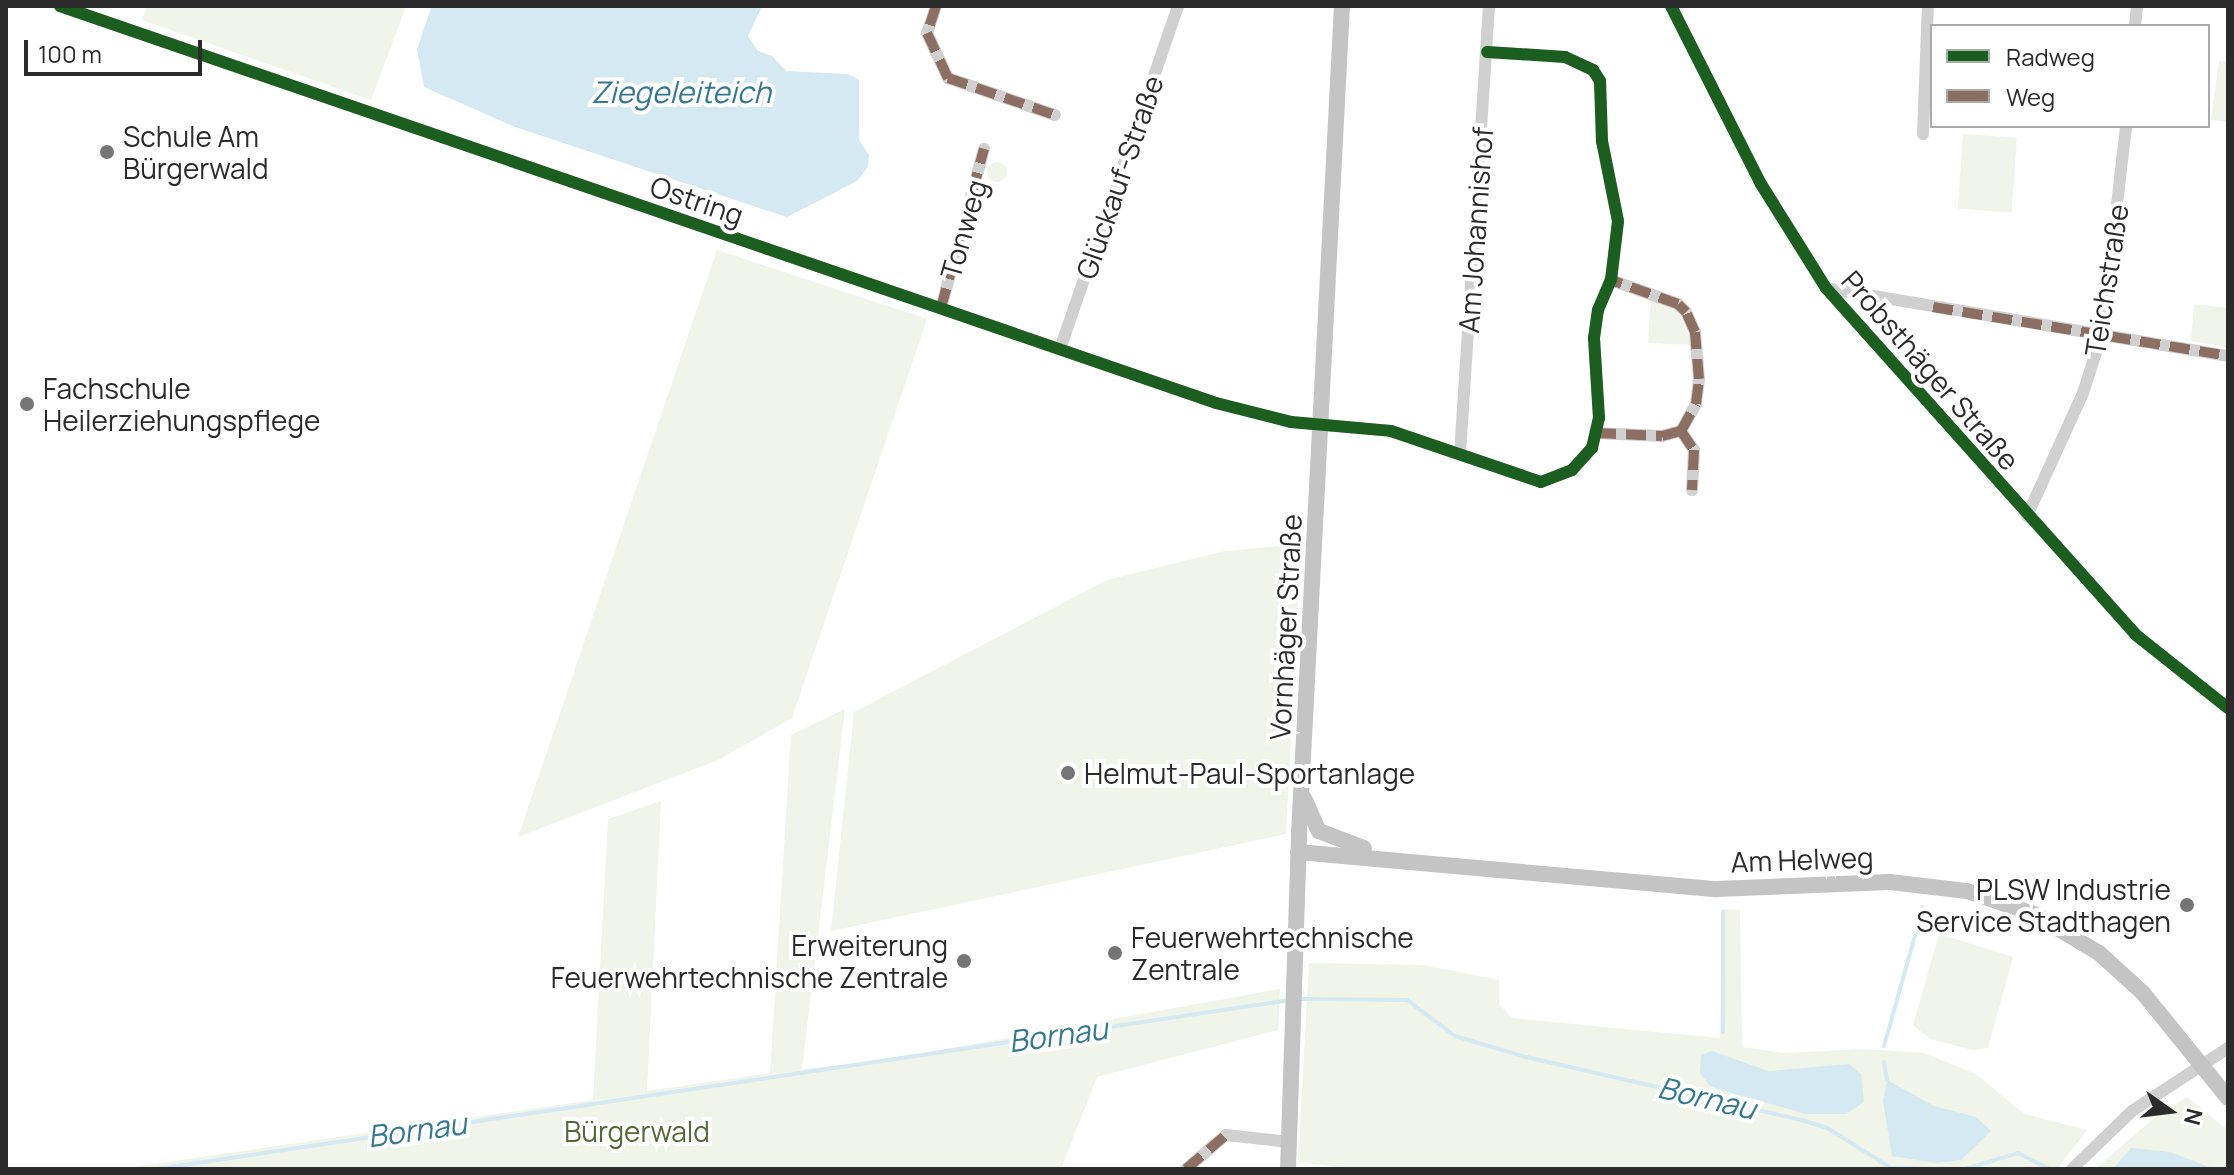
<!DOCTYPE html>
<meta charset="utf-8">
<style>
body{margin:0}
#map{position:relative;width:2234px;height:1175px;overflow:hidden;background:#fff;font-family:Manrope,sans-serif}
div>[style]{position:absolute}
.green>*{inset:0;background:#f0f4e9;transform-origin:0 0}
.round{border-radius:50%}
.water>*{inset:0;background:#d4e9f2}
.stream>*{height:4px;margin:-2px;padding:0 2px;transform-origin:2px;border-radius:2px;background:#d4e9f2}
.minor>*{height:12px;margin:-6px;padding:0 6px;transform-origin:6px;border-radius:6px;background:#d0d0d0}
.major>*{height:16px;margin:-8px;padding:0 8px;transform-origin:8px;border-radius:8px;background:#c4c4c4}
.quiet>*{height:10px;margin-top:-5px;transform-origin:0;background:repeating-linear-gradient(90deg,#8d6e63 0 20px,transparent 0 30px)}
.cycleway>*{height:12px;margin:-6px;padding:0 6px;transform-origin:6px;border-radius:6px;background:#1b5e20}
.dots>*{width:22px;height:22px;translate:-50% -50%;box-sizing:border-box;border:4px solid #fff;border-radius:50%}
span{translate:-50% -50%;white-space:nowrap;text-align:center;line-height:1.15;-webkit-text-stroke:8px #fff;paint-order:stroke}
.poi-label{font-size:28px;color:#2b2b2b}
.left{translate:0 -50%;text-align:left}
.right{translate:-100% -50%;text-align:right}
.street-label{font-size:28px;color:#2b2b2b}
.park-label{font-size:28px;color:#546937}
.water-label{font-size:30px;color:#357892;font-style:italic}
.frame{position:absolute;inset:0;border:8px solid #2b2b2b;pointer-events:none}
.legend{position:absolute;left:1930px;top:24px;width:280px;height:104px;box-sizing:border-box;background:#fff;border:2px solid #aaa;margin:0;padding:10px 14px;list-style:none;font-size:24px;color:#2b2b2b}
.legend li{display:flex;align-items:center;gap:16px;height:40px}
.legend b{width:40px;border:2px solid #aaa}
.north{position:absolute;left:2130px;top:1071px;width:80px;height:80px;-webkit-text-stroke:6px #fff;paint-order:stroke;rotate:104deg;font-size:22px;font-weight:700;line-height:32px;text-align:center;color:#2b2b2b}
.north::after{content:'';display:block;margin:auto;width:28px;height:36px;background:#2b2b2b;clip-path:polygon(50% 0,100% 100%,50% 72%,0 100%)}
.scale{position:absolute;left:24px;top:40px;width:178px;height:36px;box-sizing:border-box;border:4px solid #2b2b2b;border-top:0;padding-left:10px;font-size:24px;line-height:28px;white-space:nowrap;color:#2b2b2b;-webkit-text-stroke:6px #fff;paint-order:stroke}
</style>
<div id="map">
<div class="green">
<div style="clip-path:polygon(147px 6px,406px 6px,371px 100px,142px 20px)"></div>
<div style="clip-path:polygon(2219px 61px,2228px 62px,2228px 122px,2211px 120px)"></div>
<div style="left:1963px;top:134px;width:54px;height:75px;rotate:4deg"></div>
<div class="round" style="left:987px;top:162px;width:20px;height:20px"></div>
<div style="clip-path:polygon(717px 250px,927px 319px,792px 718px,718px 760px,518px 837px)"></div>
<div style="clip-path:polygon(1651px 298px,1679px 312px,1693px 345px,1648px 343px)"></div>
<div style="clip-path:polygon(2194px 304px,2228px 308px,2228px 347px,2191px 341px)"></div>
<div style="clip-path:polygon(1301px 544px,1286px 834px,831px 931px,854px 712px,1107px 580px,1225px 551px)"></div>
<div style="clip-path:polygon(845px 709px,802px 1069px,874px 1062px,1280px 989px,1278px 1030px,1097px 1077px,1061px 1169px,119px 1169px,593px 1100px,608px 819px,661px 801px,647px 1091px,770px 1073px,791px 735px)"></div>
<div style="clip-path:polygon(1722px 909px,1740px 910px,1742px 1047px,1783px 1053px,1863px 1049px,1924px 1053px,1976px 1074px,2024px 1114px,2087px 1130px,2057px 1169px,1354px 1169px,1298px 1162px,1309px 963px,1423px 965px,1499px 980px,1499px 1004px,1512px 1018px,1720px 1038px)"></div>
<div style="clip-path:polygon(1939px 934px,2013px 957px,1988px 1048px,1973px 1050px,1930px 1039px,1913px 1025px)"></div>
<div style="clip-path:polygon(2187px 1097px,2228px 1130px,2228px 1169px,2095px 1169px,2153px 1119px)"></div>
</div>
<div class="water">
<div style="clip-path:polygon(432px 6px,762px 6px,748px 36px,758px 51px,772px 56px,786px 71px,848px 74px,859px 80px,859px 140px,869px 155px,868px 167px,857px 181px,787px 217px,515px 127px,424px 87px,417px 49px)"></div>
<div style="clip-path:polygon(1712px 1051px,1768px 1071px,1849px 1064px,1861px 1074px,1864px 1102px,1846px 1114px,1806px 1114px,1728px 1092px,1710px 1086px,1700px 1073px,1701px 1055px)"></div>
<div style="clip-path:polygon(1887px 1080px,1934px 1106px,1976px 1117px,1991px 1131px,1961px 1160px,1936px 1163px,1892px 1156px,1883px 1101px)"></div>
<div style="clip-path:polygon(2131px 1148px,2170px 1152px,2215px 1169px,2113px 1169px)"></div>
</div>
<div class="stream">
<div style="left:1723px;top:912px;width:120px;rotate:90deg"></div>
<div style="left:1299px;top:999px;width:108px;rotate:0.5deg"></div>
<div style="left:1407px;top:1000px;width:60px;rotate:36.9deg"></div>
<div style="left:1455px;top:1036px;width:74px;rotate:16.5deg"></div>
<div style="left:1526px;top:1057px;width:283px;rotate:12.9deg"></div>
<div style="left:1802px;top:1120px;width:28px;rotate:18deg"></div>
<div style="left:1829px;top:1129px;width:73px;rotate:32.2deg"></div>
<div style="left:1891px;top:1168px;width:39px;rotate:1deg"></div>
<div style="left:1884px;top:1046px;width:144px;rotate:-74.3deg"></div>
<div style="left:1884px;top:1062px;width:18px;rotate:81deg"></div>
<div style="left:157px;top:1169px;width:1146px;rotate:-8.48deg"></div>
<div style="left:1965px;top:1169px;width:55px;rotate:-16.8deg"></div>
<div style="left:2018px;top:1153px;width:36px;rotate:27deg"></div>
</div>
<div class="minor">
<div style="left:60px;top:6px;width:1222px;rotate:18.95deg"></div>
<div style="left:1216px;top:403px;width:77px;rotate:14.2deg"></div>
<div style="left:1291px;top:422px;width:100px;rotate:5.1deg"></div>
<div style="left:1391px;top:431px;width:158px;rotate:18.8deg"></div>
<div style="left:1541px;top:482px;width:33px;rotate:-21deg"></div>
<div style="left:1572px;top:470px;width:30px;rotate:-48deg"></div>
<div style="left:1592px;top:448px;width:31px;rotate:-77deg"></div>
<div style="left:1599px;top:418px;width:80px;rotate:-93.6deg"></div>
<div style="left:1594px;top:338px;width:28px;rotate:-82deg"></div>
<div style="left:1598px;top:310px;width:33px;rotate:-67deg"></div>
<div style="left:1611px;top:280px;width:59px;rotate:-83.2deg"></div>
<div style="left:1618px;top:221px;width:82px;rotate:-101.3deg"></div>
<div style="left:1602px;top:141px;width:60px;rotate:-91.9deg"></div>
<div style="left:1600px;top:81px;width:13px;rotate:-122deg"></div>
<div style="left:1593px;top:70px;width:31px;rotate:-155deg"></div>
<div style="left:1565px;top:57px;width:78px;rotate:-176.3deg"></div>
<div style="left:936px;top:6px;width:28px;rotate:108deg"></div>
<div style="left:927px;top:33px;width:50px;rotate:65deg"></div>
<div style="left:948px;top:78px;width:113px;rotate:19.1deg"></div>
<div style="left:1671px;top:6px;width:199px;rotate:63.2deg"></div>
<div style="left:1761px;top:184px;width:123px;rotate:58deg"></div>
<div style="left:1826px;top:288px;width:465px;rotate:48.2deg"></div>
<div style="left:2136px;top:635px;width:117px;rotate:38.4deg"></div>
<div style="left:2135px;top:26px;width:20px;rotate:-84deg"></div>
<div style="left:1923px;top:134px;width:128px;rotate:-87.8deg"></div>
<div style="left:1826px;top:288px;width:408px;rotate:9.6deg"></div>
<div style="left:941px;top:308px;width:165px;rotate:-74.9deg"></div>
<div style="left:1060px;top:349px;width:363px;rotate:-71deg"></div>
<div style="left:1681px;top:431px;width:23px;rotate:56deg"></div>
<div style="left:1694px;top:450px;width:40px;rotate:92.9deg"></div>
<div style="left:1596px;top:433px;width:66px;rotate:2.6deg"></div>
<div style="left:1662px;top:436px;width:20px;rotate:-15deg"></div>
<div style="left:1681px;top:431px;width:31px;rotate:-61deg"></div>
<div style="left:1696px;top:404px;width:25px;rotate:-83deg"></div>
<div style="left:1699px;top:379px;width:47px;rotate:-94.9deg"></div>
<div style="left:1695px;top:332px;width:22px;rotate:-114deg"></div>
<div style="left:1686px;top:312px;width:11px;rotate:-135deg"></div>
<div style="left:1678px;top:304px;width:71px;rotate:-160.3deg"></div>
<div style="left:1460px;top:454px;width:449px;rotate:-86.3deg"></div>
<div style="left:2027px;top:516px;width:135px;rotate:-65.5deg"></div>
<div style="left:2083px;top:393px;width:62px;rotate:-72.1deg"></div>
<div style="left:2102px;top:334px;width:209px;rotate:-83.4deg"></div>
<div style="left:1186px;top:1169px;width:52px;rotate:-40.4deg"></div>
<div style="left:1226px;top:1135px;width:63px;rotate:6.3deg"></div>
<div style="left:2072px;top:1169px;width:83px;rotate:-44deg"></div>
<div style="left:2132px;top:1111px;width:115px;rotate:-33.3deg"></div>
</div>
<div class="major">
<div style="left:1304px;top:798px;width:36px;rotate:66deg"></div>
<div style="left:1319px;top:831px;width:48px;rotate:20.7deg"></div>
<div style="left:1298px;top:852px;width:420px;rotate:5.1deg"></div>
<div style="left:1716px;top:889px;width:174px;rotate:-2.3deg"></div>
<div style="left:1890px;top:882px;width:78px;rotate:6.7deg"></div>
<div style="left:1967px;top:891px;width:71px;rotate:18.9deg"></div>
<div style="left:2034px;top:914px;width:76px;rotate:31deg"></div>
<div style="left:2099px;top:953px;width:59px;rotate:42.3deg"></div>
<div style="left:2143px;top:993px;width:135px;rotate:51deg"></div>
<div style="left:1288px;top:1169px;width:335px;rotate:-88.1deg"></div>
<div style="left:1299px;top:834px;width:829px;rotate:-87.03deg"></div>
</div>
<div class="quiet">
<div style="left:936px;top:6px;width:28px;rotate:108deg"></div>
<div style="left:927px;top:33px;width:50px;rotate:65deg"></div>
<div style="left:948px;top:78px;width:113px;rotate:19.1deg"></div>
<div style="left:1933px;top:307px;width:299px;rotate:9.4deg"></div>
<div style="left:941px;top:308px;width:165px;rotate:-74.9deg"></div>
<div style="left:1681px;top:431px;width:23px;rotate:56deg"></div>
<div style="left:1694px;top:450px;width:40px;rotate:92.9deg"></div>
<div style="left:1596px;top:433px;width:66px;rotate:2.6deg"></div>
<div style="left:1662px;top:436px;width:20px;rotate:-15deg"></div>
<div style="left:1681px;top:431px;width:31px;rotate:-61deg"></div>
<div style="left:1696px;top:404px;width:25px;rotate:-83deg"></div>
<div style="left:1699px;top:379px;width:47px;rotate:-94.9deg"></div>
<div style="left:1695px;top:332px;width:22px;rotate:-114deg"></div>
<div style="left:1686px;top:312px;width:11px;rotate:-135deg"></div>
<div style="left:1678px;top:304px;width:71px;rotate:-160.3deg"></div>
<div style="left:1186px;top:1169px;width:52px;rotate:-40.4deg"></div>
</div>
<div class="cycleway">
<div style="left:60px;top:6px;width:1222px;rotate:18.95deg"></div>
<div style="left:1216px;top:403px;width:77px;rotate:14.2deg"></div>
<div style="left:1291px;top:422px;width:100px;rotate:5.1deg"></div>
<div style="left:1391px;top:431px;width:158px;rotate:18.8deg"></div>
<div style="left:1541px;top:482px;width:33px;rotate:-21deg"></div>
<div style="left:1572px;top:470px;width:30px;rotate:-48deg"></div>
<div style="left:1592px;top:448px;width:31px;rotate:-77deg"></div>
<div style="left:1599px;top:418px;width:80px;rotate:-93.6deg"></div>
<div style="left:1594px;top:338px;width:28px;rotate:-82deg"></div>
<div style="left:1598px;top:310px;width:33px;rotate:-67deg"></div>
<div style="left:1611px;top:280px;width:59px;rotate:-83.2deg"></div>
<div style="left:1618px;top:221px;width:82px;rotate:-101.3deg"></div>
<div style="left:1602px;top:141px;width:60px;rotate:-91.9deg"></div>
<div style="left:1600px;top:81px;width:13px;rotate:-122deg"></div>
<div style="left:1593px;top:70px;width:31px;rotate:-155deg"></div>
<div style="left:1565px;top:57px;width:78px;rotate:-176.3deg"></div>
<div style="left:1671px;top:6px;width:199px;rotate:63.2deg"></div>
<div style="left:1761px;top:184px;width:123px;rotate:58deg"></div>
<div style="left:1826px;top:288px;width:465px;rotate:48.2deg"></div>
<div style="left:2136px;top:635px;width:117px;rotate:38.4deg"></div>
</div>
<div class="dots">
<div style="left:107px;top:152px;background:#757575"></div>
<div style="left:27px;top:404px;background:#757575"></div>
<div style="left:1068px;top:773px;background:#757575"></div>
<div style="left:2187px;top:905px;background:#757575"></div>
<div style="left:1115px;top:953px;background:#757575"></div>
<div style="left:964px;top:961px;background:#757575"></div>
</div>
<div class="poi-label">
<span class="left" style="left:123px;top:152px">Schule Am<br>Bürgerwald</span>
<span class="left" style="left:43px;top:404px">Fachschule<br>Heilerziehungspflege</span>
<span class="left" style="left:1084px;top:773px">Helmut-Paul-Sportanlage</span>
<span class="right" style="left:2171px;top:905px">PLSW Industrie<br>Service Stadthagen</span>
<span class="left" style="left:1131px;top:953px">Feuerwehrtechnische<br>Zentrale</span>
<span class="right" style="left:948px;top:961px">Erweiterung<br>Feuerwehrtechnische Zentrale</span>
</div>
<div class="street-label">
<span style="left:1119px;top:177px;rotate:-71deg">Glückauf-Straße</span>
<span style="left:697px;top:200px;rotate:19deg">Ostring</span>
<span style="left:963px;top:229px;rotate:-74deg">Tonweg</span>
<span style="left:1475px;top:230px;rotate:-86deg">Am Johannishof</span>
<span style="left:2106px;top:280px;rotate:-81deg">Teichstraße</span>
<span style="left:1931px;top:370px;rotate:49deg">Probsthäger Straße</span>
<span style="left:1285px;top:627px;rotate:-87deg">Vornhäger Straße</span>
<span style="left:1802px;top:859px;rotate:-2deg">Am Helweg</span>
</div>
<div class="park-label">
<span style="left:637px;top:1131px">Bürgerwald</span>
</div>
<div class="water-label">
<span style="left:681px;top:92px">Ziegeleiteich</span>
<span style="left:1058px;top:1035px;rotate:-8deg">Bornau</span>
<span style="left:1707px;top:1098px;rotate:13deg">Bornau</span>
<span style="left:417px;top:1130px;rotate:-8deg">Bornau</span>
</div>
<div class="frame"></div>
<ul class="legend">
<li><b style="height:10px;background:#1b5e20"></b>Radweg</li>
<li><b style="height:10px;background:#8d6e63"></b>Weg</li>
</ul>
<div class="north">N</div>
<div class="scale">100 m</div>
</div>
